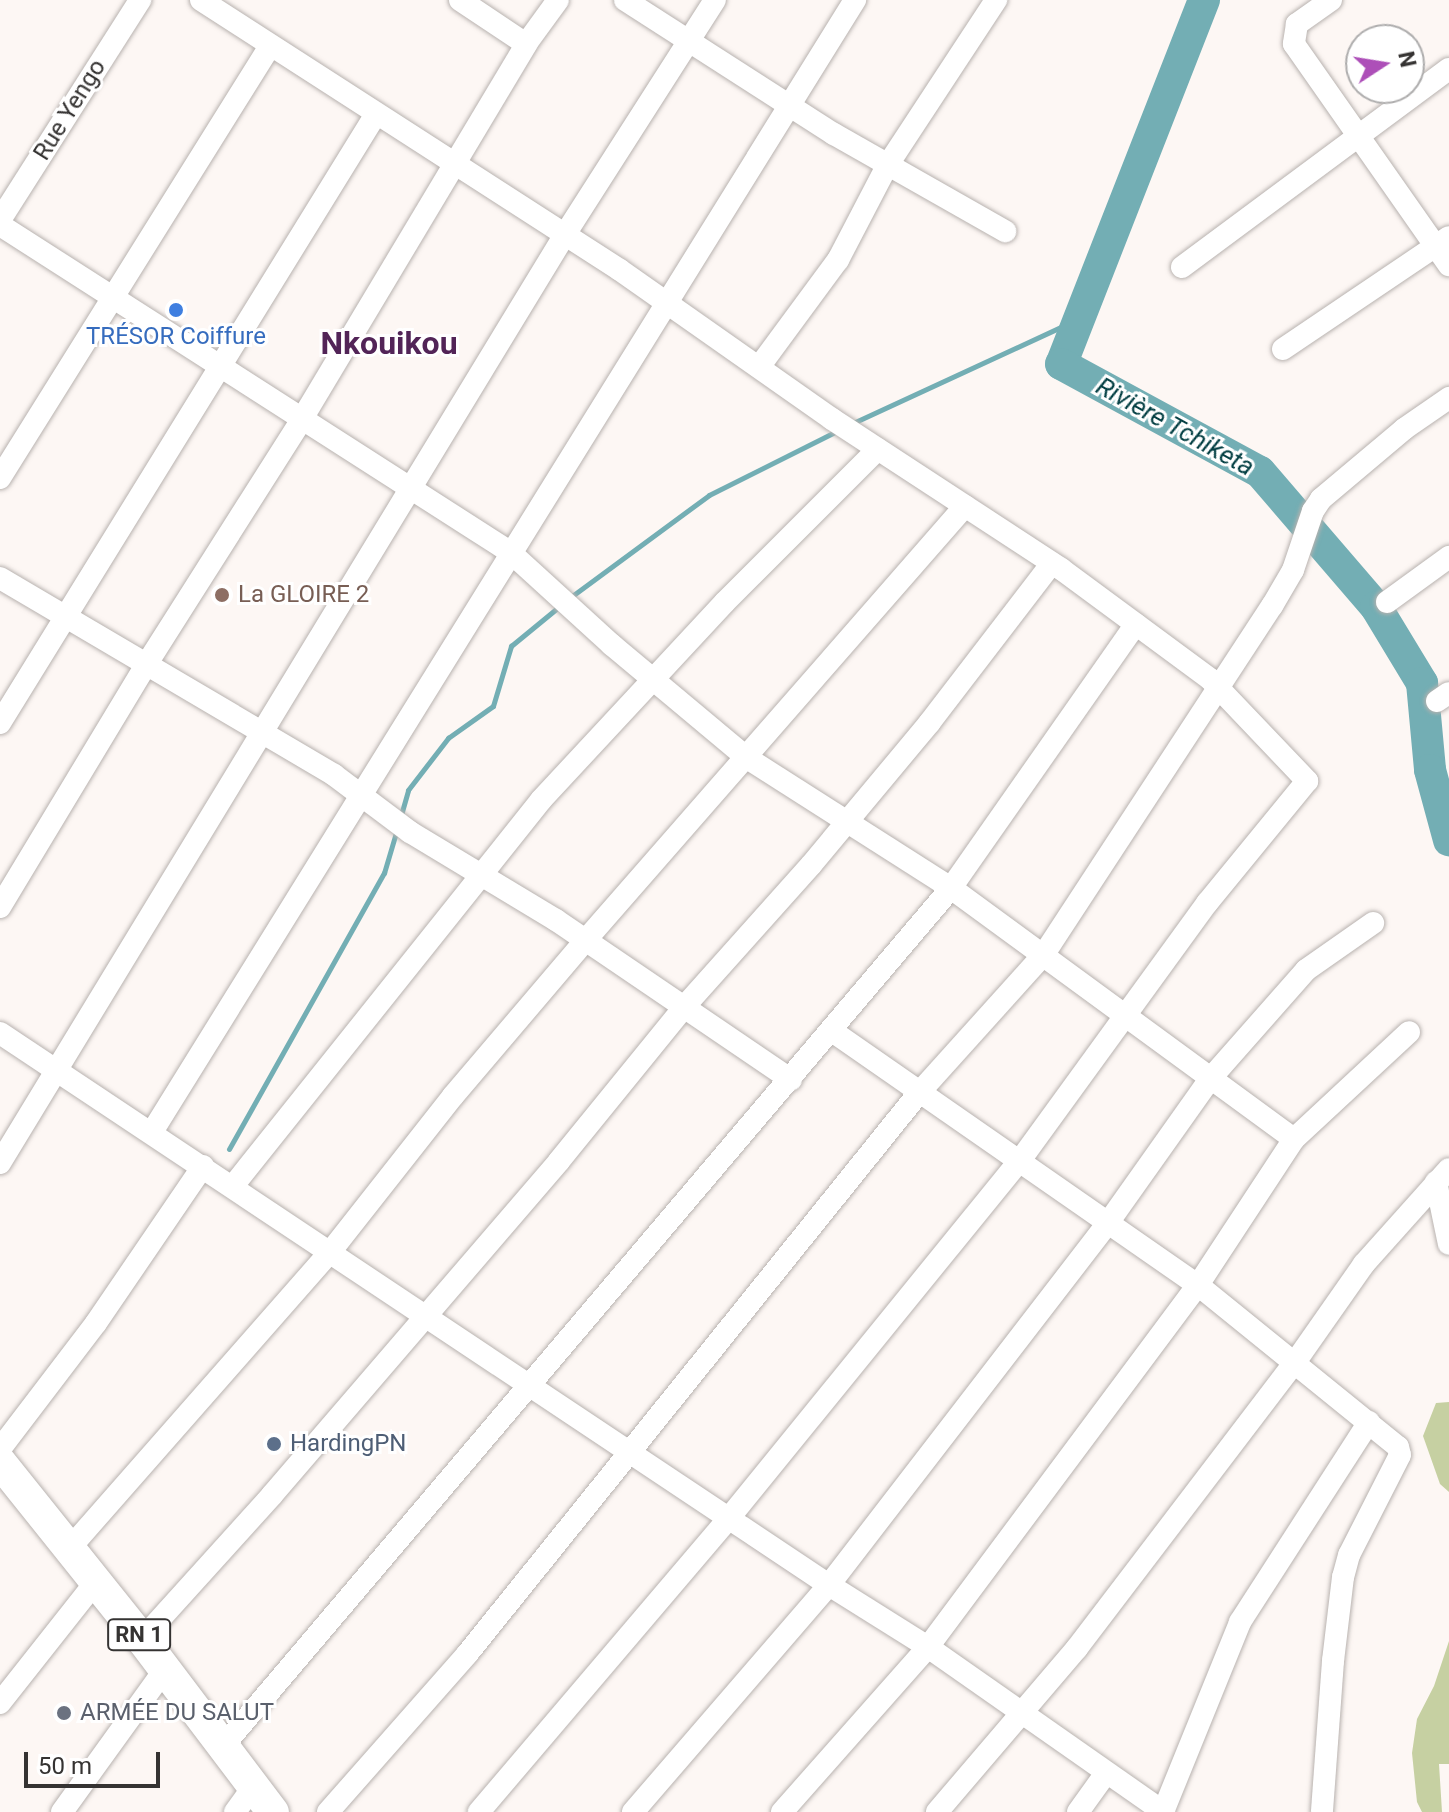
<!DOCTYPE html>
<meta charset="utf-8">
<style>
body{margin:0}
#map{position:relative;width:1449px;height:1812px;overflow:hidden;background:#fdf7f4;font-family:Roboto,sans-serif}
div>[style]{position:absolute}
.forest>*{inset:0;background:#c6d0a2}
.stream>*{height:5px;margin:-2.5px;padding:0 2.5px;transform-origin:2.5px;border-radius:2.5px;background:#73aeb4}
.river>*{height:32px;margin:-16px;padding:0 16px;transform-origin:16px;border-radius:16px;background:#73aeb4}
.roads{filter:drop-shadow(0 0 2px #b8b2af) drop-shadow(0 0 2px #b8b2af)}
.minor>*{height:22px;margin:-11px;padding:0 11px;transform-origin:11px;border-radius:11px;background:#fff}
.highway>*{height:32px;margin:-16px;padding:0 16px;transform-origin:16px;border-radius:16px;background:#fff}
.dots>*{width:22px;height:22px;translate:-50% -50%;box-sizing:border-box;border:4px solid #fff;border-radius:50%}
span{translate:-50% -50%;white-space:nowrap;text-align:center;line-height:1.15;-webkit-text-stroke:6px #fff;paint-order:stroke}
.shield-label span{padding:2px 6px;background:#fff;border:2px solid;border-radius:6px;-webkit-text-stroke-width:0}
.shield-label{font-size:22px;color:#353332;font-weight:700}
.street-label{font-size:24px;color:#353332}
.shop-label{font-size:24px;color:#366cbe}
.education-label{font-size:24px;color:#785e54}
.left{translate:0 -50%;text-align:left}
.service-label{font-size:24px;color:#4e5e75}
.worship-label{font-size:24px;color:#5b616d}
.water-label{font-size:26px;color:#044044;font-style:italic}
.district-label{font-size:32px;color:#522457;font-weight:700}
.north{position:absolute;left:1345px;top:24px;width:80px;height:80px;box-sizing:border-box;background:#fff;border:2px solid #aeadad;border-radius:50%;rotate:78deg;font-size:22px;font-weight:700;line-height:32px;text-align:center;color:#353332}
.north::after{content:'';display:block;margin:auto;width:28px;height:36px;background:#ad4fb8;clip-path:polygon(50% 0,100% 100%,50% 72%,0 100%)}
.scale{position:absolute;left:24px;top:1752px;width:136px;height:36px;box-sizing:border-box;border:4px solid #353332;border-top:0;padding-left:10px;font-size:24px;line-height:28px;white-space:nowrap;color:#353332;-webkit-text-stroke:6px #fff;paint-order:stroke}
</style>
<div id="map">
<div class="forest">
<div style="clip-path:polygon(1449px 1402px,1449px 1492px,1440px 1484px,1423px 1436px,1436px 1403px)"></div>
<div style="clip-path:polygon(1449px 1641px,1449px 1764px,1439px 1764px,1442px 1812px,1422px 1812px,1417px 1802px,1412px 1753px,1417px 1719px,1434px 1686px)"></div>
</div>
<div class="stream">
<div style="left:853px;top:423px;width:250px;rotate:-24.8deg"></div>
<div style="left:568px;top:599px;width:175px;rotate:-36.4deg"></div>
<div style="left:709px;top:495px;width:143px;rotate:-26.6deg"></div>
<div style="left:401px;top:815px;width:26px;rotate:-74deg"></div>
<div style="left:408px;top:790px;width:66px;rotate:-52.4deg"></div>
<div style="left:448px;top:738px;width:55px;rotate:-35.4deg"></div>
<div style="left:493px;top:706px;width:63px;rotate:-73.3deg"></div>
<div style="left:511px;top:646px;width:65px;rotate:-39.4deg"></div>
<div style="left:229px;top:1149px;width:317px;rotate:-60.7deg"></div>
<div style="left:384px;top:873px;width:46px;rotate:-73.5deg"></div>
</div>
<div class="river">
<div style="left:1204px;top:0;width:391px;rotate:111.4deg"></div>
<div style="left:1061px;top:364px;width:226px;rotate:28.5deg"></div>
<div style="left:1260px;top:472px;width:178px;rotate:49.3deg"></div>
<div style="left:1376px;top:607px;width:89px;rotate:58.8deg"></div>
<div style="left:1422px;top:683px;width:87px;rotate:84.7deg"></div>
<div style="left:1430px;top:770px;width:73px;rotate:74.8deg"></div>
</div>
<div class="roads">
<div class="minor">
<div style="left:201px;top:0;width:498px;rotate:32.8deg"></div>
<div style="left:620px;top:270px;width:259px;rotate:35.1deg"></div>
<div style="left:832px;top:419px;width:274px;rotate:33.2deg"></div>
<div style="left:1061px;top:569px;width:185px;rotate:36.4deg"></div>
<div style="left:1210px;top:679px;width:141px;rotate:46.4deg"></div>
<div style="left:1307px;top:781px;width:158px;rotate:129.3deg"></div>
<div style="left:1207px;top:903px;width:318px;rotate:126deg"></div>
<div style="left:1020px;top:1160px;width:461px;rotate:129.1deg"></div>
<div style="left:729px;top:1518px;width:386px;rotate:130.4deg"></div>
<div style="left:460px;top:0;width:79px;rotate:33.7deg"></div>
<div style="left:625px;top:0;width:248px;rotate:32.7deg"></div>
<div style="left:834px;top:134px;width:197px;rotate:29.6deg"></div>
<div style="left:1331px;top:0;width:42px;rotate:144.8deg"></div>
<div style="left:1297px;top:24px;width:20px;rotate:99deg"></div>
<div style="left:1294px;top:44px;width:270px;rotate:55deg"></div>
<div style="left:0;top:220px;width:261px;rotate:-57.5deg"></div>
<div style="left:0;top:225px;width:606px;rotate:32.67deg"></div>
<div style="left:510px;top:552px;width:138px;rotate:42.4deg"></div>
<div style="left:612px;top:645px;width:176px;rotate:39.9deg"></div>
<div style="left:747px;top:758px;width:242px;rotate:32.5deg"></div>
<div style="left:951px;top:888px;width:425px;rotate:36.2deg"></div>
<div style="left:1182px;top:267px;width:332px;rotate:-36.6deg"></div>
<div style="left:1283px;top:349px;width:200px;rotate:-34deg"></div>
<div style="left:759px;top:367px;width:133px;rotate:-53.6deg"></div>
<div style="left:838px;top:260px;width:106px;rotate:-62.5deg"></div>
<div style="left:887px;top:166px;width:199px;rotate:-56.7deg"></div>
<div style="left:0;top:478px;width:509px;rotate:-57.99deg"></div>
<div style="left:0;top:578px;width:388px;rotate:30.5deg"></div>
<div style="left:334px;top:775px;width:95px;rotate:36.9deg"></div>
<div style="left:410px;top:832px;width:170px;rotate:31.1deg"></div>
<div style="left:556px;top:920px;width:284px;rotate:34.2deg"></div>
<div style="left:1387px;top:602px;width:77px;rotate:-36deg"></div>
<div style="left:1437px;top:701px;width:14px;rotate:-34deg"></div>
<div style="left:0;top:723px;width:716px;rotate:-58.31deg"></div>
<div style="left:0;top:907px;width:283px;rotate:-58.9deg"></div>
<div style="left:146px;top:665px;width:291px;rotate:-57.6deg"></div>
<div style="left:302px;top:419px;width:437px;rotate:-59.1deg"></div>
<div style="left:526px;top:44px;width:54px;rotate:-54deg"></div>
<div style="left:832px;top:1031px;width:446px;rotate:34.8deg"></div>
<div style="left:1198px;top:1285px;width:257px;rotate:39deg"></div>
<div style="left:1398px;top:1447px;width:8px;rotate:76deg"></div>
<div style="left:1400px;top:1455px;width:112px;rotate:117deg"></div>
<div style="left:1349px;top:1555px;width:23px;rotate:105deg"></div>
<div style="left:1343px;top:1577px;width:85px;rotate:96.8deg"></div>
<div style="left:1333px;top:1661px;width:151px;rotate:94.2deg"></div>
<div style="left:0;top:1033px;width:996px;rotate:33.66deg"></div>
<div style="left:829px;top:1585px;width:117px;rotate:32.1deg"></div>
<div style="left:928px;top:1647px;width:288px;rotate:35deg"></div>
<div style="left:152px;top:1132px;width:1333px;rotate:-58.16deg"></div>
<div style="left:0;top:1163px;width:1085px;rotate:-58.68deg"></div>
<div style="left:564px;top:236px;width:280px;rotate:-57.4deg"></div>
<div style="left:1436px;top:1182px;width:63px;rotate:78.2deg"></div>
<div style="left:233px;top:1186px;width:494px;rotate:-51.4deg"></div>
<div style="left:541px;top:800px;width:270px;rotate:-47.1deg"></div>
<div style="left:725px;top:602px;width:216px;rotate:-45deg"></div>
<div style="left:0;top:1449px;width:158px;rotate:-52.7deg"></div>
<div style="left:96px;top:1323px;width:190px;rotate:-55.7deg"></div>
<div style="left:69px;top:1549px;width:397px;rotate:-48.7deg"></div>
<div style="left:331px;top:1251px;width:197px;rotate:-51.8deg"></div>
<div style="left:453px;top:1096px;width:202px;rotate:-49.6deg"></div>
<div style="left:584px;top:942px;width:579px;rotate:-48.85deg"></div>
<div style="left:142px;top:1639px;width:194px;rotate:-47.9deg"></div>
<div style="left:272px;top:1495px;width:440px;rotate:-49.3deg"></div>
<div style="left:559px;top:1161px;width:198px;rotate:-50.9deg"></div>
<div style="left:684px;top:1007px;width:191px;rotate:-48.2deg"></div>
<div style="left:811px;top:865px;width:186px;rotate:-50.2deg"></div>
<div style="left:930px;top:722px;width:200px;rotate:-52.5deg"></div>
<div style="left:0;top:1703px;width:152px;rotate:-51.7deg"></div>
<div style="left:224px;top:1745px;width:1124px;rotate:-49.69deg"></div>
<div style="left:951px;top:888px;width:322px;rotate:-55deg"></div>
<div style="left:62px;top:1812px;width:176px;rotate:-54.2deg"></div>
<div style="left:235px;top:1812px;width:31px;rotate:-54deg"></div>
<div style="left:328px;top:1812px;width:212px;rotate:-48.6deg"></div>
<div style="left:468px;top:1653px;width:718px;rotate:-51.17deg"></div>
<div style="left:918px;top:1094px;width:188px;rotate:-48deg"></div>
<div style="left:1044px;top:954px;width:416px;rotate:-56.8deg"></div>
<div style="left:1272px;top:606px;width:42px;rotate:-59.7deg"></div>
<div style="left:1293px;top:570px;width:62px;rotate:-71.3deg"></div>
<div style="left:1313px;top:511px;width:14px;rotate:-56deg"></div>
<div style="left:1321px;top:499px;width:109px;rotate:-40.1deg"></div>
<div style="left:1404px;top:429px;width:55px;rotate:-34.6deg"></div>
<div style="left:633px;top:1812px;width:300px;rotate:-49.2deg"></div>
<div style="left:829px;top:1585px;width:457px;rotate:-52.4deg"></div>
<div style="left:1108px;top:1223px;width:176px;rotate:-54.7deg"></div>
<div style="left:1210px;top:1079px;width:145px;rotate:-48.6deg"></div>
<div style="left:1306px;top:970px;width:82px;rotate:-35deg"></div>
<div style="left:782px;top:1812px;width:220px;rotate:-48.5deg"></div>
<div style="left:928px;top:1647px;width:452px;rotate:-53.3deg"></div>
<div style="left:1198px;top:1285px;width:175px;rotate:-56.7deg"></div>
<div style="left:1294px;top:1139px;width:157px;rotate:-42.9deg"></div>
<div style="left:937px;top:1812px;width:216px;rotate:-49.5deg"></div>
<div style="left:1077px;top:1648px;width:361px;rotate:-52.7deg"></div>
<div style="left:1296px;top:1361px;width:118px;rotate:-55deg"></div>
<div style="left:1364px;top:1264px;width:127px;rotate:-48.2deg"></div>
<div style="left:1078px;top:1812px;width:48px;rotate:-54.3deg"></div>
<div style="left:1163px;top:1812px;width:205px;rotate:-67.9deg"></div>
<div style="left:1240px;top:1622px;width:238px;rotate:-57.2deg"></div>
</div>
<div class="highway">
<div style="left:0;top:1462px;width:227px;rotate:51.3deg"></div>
<div style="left:142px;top:1639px;width:217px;rotate:52.9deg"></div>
</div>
</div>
<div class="dots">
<div style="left:176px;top:310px;background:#3f7fe0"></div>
<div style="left:222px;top:595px;background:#8d6e63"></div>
<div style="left:274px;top:1444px;background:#5c6f8a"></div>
<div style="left:64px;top:1713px;background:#6b7280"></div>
</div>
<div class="shield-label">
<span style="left:139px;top:1635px">RN 1</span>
</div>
<div class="street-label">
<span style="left:70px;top:110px;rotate:-58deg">Rue Yengo</span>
</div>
<div class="shop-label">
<span style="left:176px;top:337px">TRÉSOR Coiffure</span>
</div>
<div class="education-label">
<span class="left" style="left:238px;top:595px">La GLOIRE 2</span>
</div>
<div class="service-label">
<span class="left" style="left:290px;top:1444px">HardingPN</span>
</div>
<div class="worship-label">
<span class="left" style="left:80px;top:1713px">ARMÉE DU SALUT</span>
</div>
<div class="water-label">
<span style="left:1175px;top:427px;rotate:29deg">Rivière Tchiketa</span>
</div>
<div class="district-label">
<span style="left:389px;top:343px">Nkouikou</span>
</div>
<div class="north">N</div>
<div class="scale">50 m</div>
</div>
